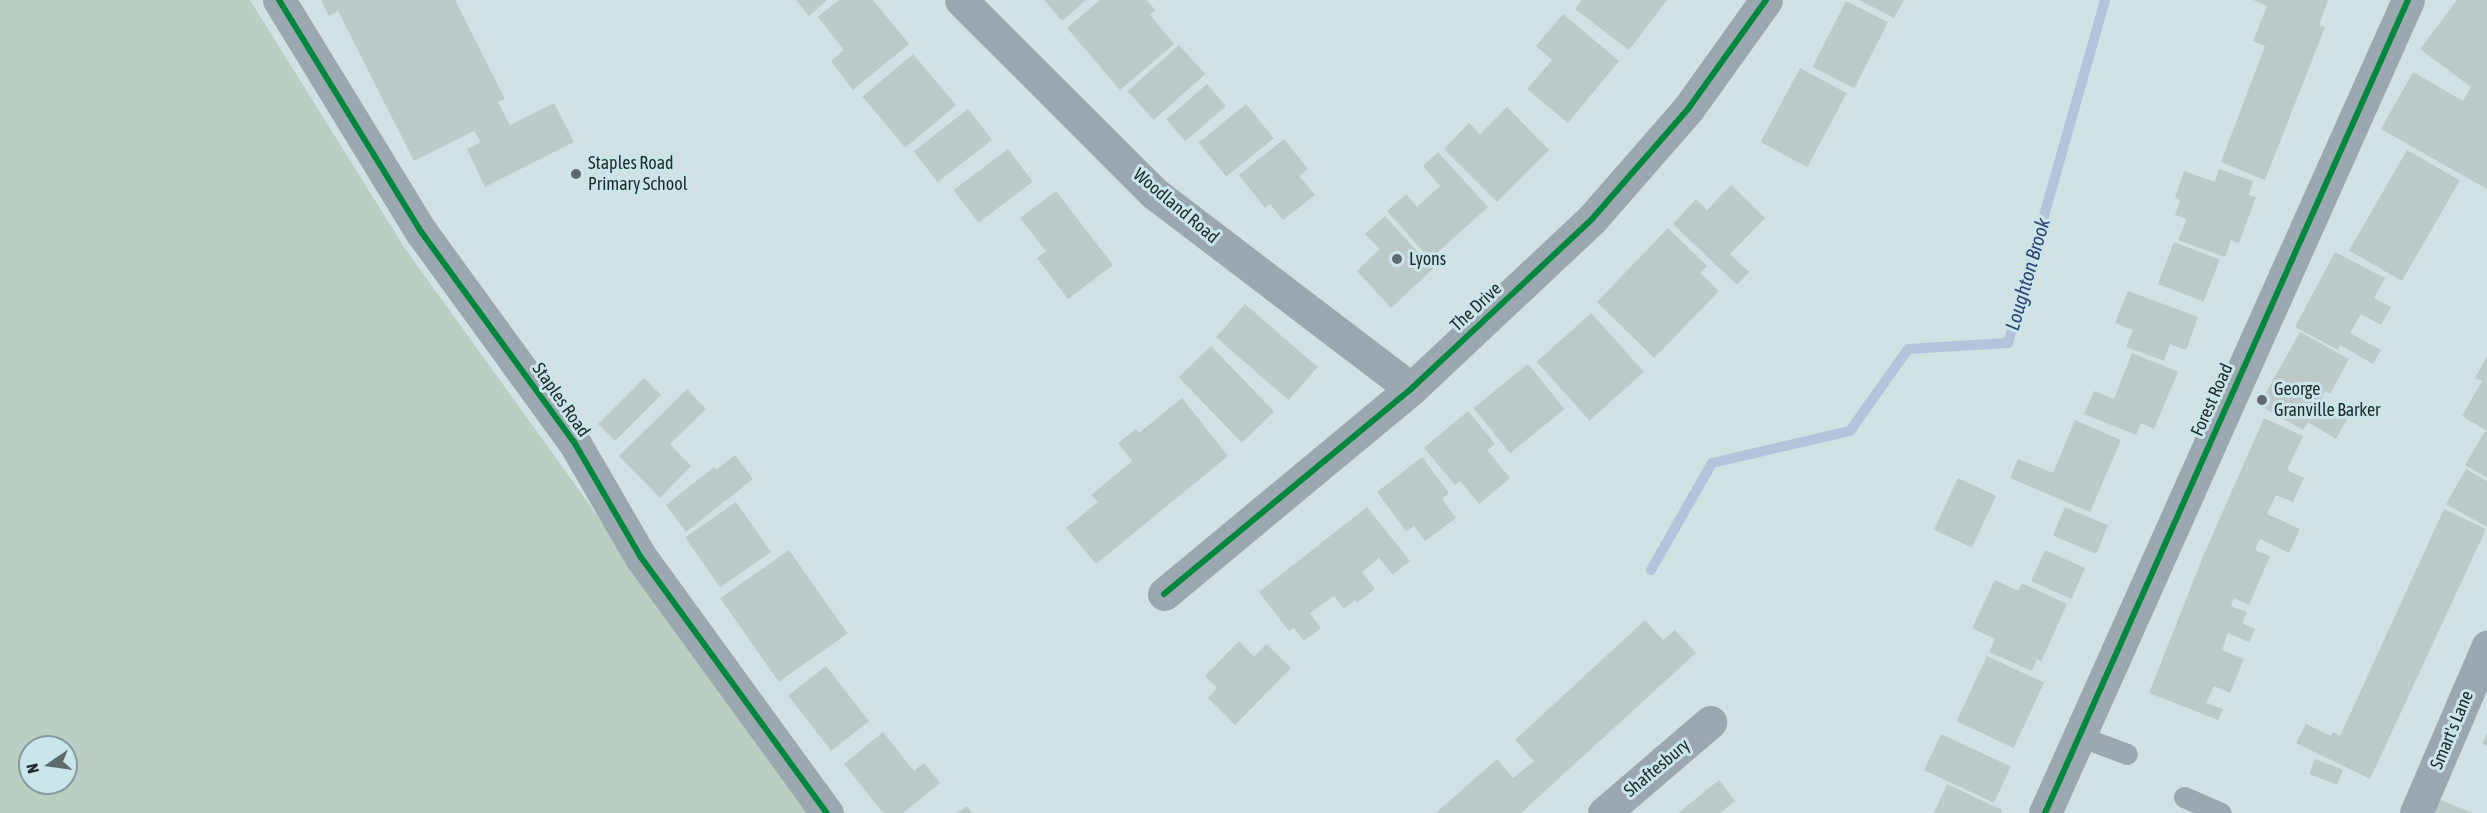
<!DOCTYPE html>
<style>
body{margin:0}
#map{position:relative;width:2487px;height:813px;overflow:hidden;background:#d2e1e3;font-family:"Asap Condensed",sans-serif}
div>[style]{position:absolute}
.green>*{inset:0;background:#b9cfc3}
.stream>*{height:10px;margin:-5px;padding:0 5px;transform-origin:5px;border-radius:5px;background:#b5c3dc}
.building>*{inset:0;background:#bdcac9;transform-origin:0 0}
.service>*{height:21px;margin:-10.5px;padding:0 10.5px;transform-origin:10.5px;border-radius:10.5px;background:#9ca8af}
.minor>*{height:33px;margin:-16.5px;padding:0 16.5px;transform-origin:16.5px;border-radius:16.5px;background:#9ca8af}
.tertiary>*{height:33px;margin:-16.5px;padding:0 16.5px;transform-origin:16.5px;border-radius:16.5px;background:#9ca8af}
.cycleway>*{height:6px;margin:-3px;padding:0 3px;transform-origin:3px;border-radius:3px;background:#00873e}
.dots>*{width:16px;height:16px;translate:-50% -50%;box-sizing:border-box;border:3px solid #cae6eb;border-radius:50%}
span{translate:-50% -50%;white-space:nowrap;text-align:center;line-height:1.15;-webkit-text-stroke:6px #cae6eb;paint-order:stroke}
.poi-label{font-size:18px;color:#1f2a2b}
.left{translate:0 -50%;text-align:left}
.street-label{font-size:18px;color:#1f2a2b}
.water-label{font-size:20px;color:#354574;font-style:italic}
.north{position:absolute;left:18px;top:735px;width:60px;height:60px;box-sizing:border-box;background:#cae6eb;border:2px solid #869b9e;border-radius:50%;rotate:257deg;font-size:16px;font-weight:700;line-height:24px;text-align:center;color:#1f2a2b}
.north::after{content:'';display:block;margin:auto;width:21px;height:27px;background:#5e6a6b;clip-path:polygon(50% 0,100% 100%,50% 72%,0 100%)}
</style>
<div id="map">
<div class="green">
<div style="clip-path:polygon(evenodd,0 0,250px 0,406px 250px,812px 813px,0 813px,0 0,30px 747px,66px 747px,66px 783px,30px 783px,30px 747px)"></div>
</div>
<div class="stream">
<div style="left:1651px;top:570px;width:123px;rotate:-60.3deg"></div>
<div style="left:1712px;top:463px;width:142px;rotate:-13.1deg"></div>
<div style="left:1850px;top:431px;width:100px;rotate:-54.7deg"></div>
<div style="left:1908px;top:349px;width:100px;rotate:-3.4deg"></div>
<div style="left:2008px;top:343px;width:356px;rotate:-74.2deg"></div>
</div>
<div class="building">
<div style="clip-path:polygon(321px 0,455px 0,505px 99px,498px 102px,510px 125px,554px 103px,574px 142px,485px 187px,467px 149px,481px 142px,474px 131px,414px 161px,338px 11px,329px 16px)"></div>
<div style="clip-path:polygon(796px 0,827px 0,809px 16px)"></div>
<div style="clip-path:polygon(839px 0,873px 0,909px 44px,853px 90px,831px 61px,844px 50px,818px 17px)"></div>
<div style="clip-path:polygon(1044px 0,1086px 0,1062px 21px)"></div>
<div style="clip-path:polygon(1100px 0,1147px 0,1155px 10px,1150px 15px,1174px 44px,1120px 90px,1067px 28px)"></div>
<div style="clip-path:polygon(1582px 0,1667px 0,1629px 50px,1575px 9px)"></div>
<div style="clip-path:polygon(1859px 0,1904px 0,1894px 18px)"></div>
<div style="clip-path:polygon(2253px 0,2328px 0,2319px 25px,2325px 27px,2265px 180px,2221px 162px,2265px 46px,2253px 41px,2267px 6px)"></div>
<div style="clip-path:polygon(2457px 0,2487px 0,2487px 189px,2381px 129px,2413px 72px,2463px 101px,2471px 87px,2420px 49px)"></div>
<div style="left:1846px;top:1px;width:47px;height:74px;rotate:27deg"></div>
<div style="clip-path:polygon(1563px 14px,1619px 61px,1568px 123px,1527px 89px,1552px 60px,1536px 46px)"></div>
<div style="left:1179px;top:45px;width:39px;height:69px;rotate:48deg"></div>
<div style="left:913px;top:54px;width:67px;height:66px;rotate:50deg"></div>
<div style="left:1800px;top:68px;width:53px;height:84px;rotate:28deg"></div>
<div style="left:1207px;top:84px;width:29px;height:54px;rotate:49deg"></div>
<div style="left:1246px;top:104px;width:44px;height:61px;rotate:51deg"></div>
<div style="clip-path:polygon(1507px 107px,1549px 150px,1497px 202px,1444px 149px,1469px 123px,1480px 134px)"></div>
<div style="left:968px;top:109px;width:39px;height:69px;rotate:52deg"></div>
<div style="clip-path:polygon(1284px 139px,1308px 169px,1299px 176px,1315px 195px,1283px 220px,1270px 204px,1265px 208px,1239px 175px)"></div>
<div style="left:1008px;top:149px;width:41px;height:68px;rotate:53deg"></div>
<div style="left:2407px;top:150px;width:61px;height:116px;rotate:30deg"></div>
<div style="clip-path:polygon(1438px 152px,1488px 207px,1430px 259px,1387px 211px,1406px 194px,1417px 207px,1440px 186px,1423px 166px)"></div>
<div style="clip-path:polygon(2219px 169px,2253px 181px,2249px 195px,2256px 197px,2239px 243px,2231px 240px,2225px 257px,2178px 240px,2187px 219px,2175px 215px,2180px 200px,2175px 198px,2184px 171px,2215px 182px)"></div>
<div style="clip-path:polygon(1731px 185px,1765px 218px,1730px 254px,1749px 272px,1737px 285px,1673px 224px,1696px 199px,1707px 210px)"></div>
<div style="clip-path:polygon(1056px 191px,1113px 265px,1068px 299px,1037px 258px,1046px 251px,1020px 218px)"></div>
<div style="clip-path:polygon(1385px 216px,1433px 269px,1391px 308px,1357px 271px,1380px 249px,1365px 234px)"></div>
<div style="clip-path:polygon(1668px 228px,1707px 266px,1700px 273px,1719px 291px,1654px 358px,1597px 302px)"></div>
<div style="left:2174px;top:242px;width:49px;height:45px;rotate:21deg"></div>
<div style="clip-path:polygon(2335px 252px,2385px 278px,2374px 298px,2391px 307px,2381px 325px,2361px 314px,2350px 333px,2381px 350px,2373px 364px,2340px 345px,2338px 350px,2295px 327px)"></div>
<div style="clip-path:polygon(2128px 291px,2198px 317px,2186px 350px,2170px 344px,2164px 361px,2126px 347px,2133px 330px,2115px 323px)"></div>
<div style="left:1245px;top:304px;width:96px;height:44px;rotate:41deg"></div>
<div style="left:1591px;top:313px;width:79px;height:73px;rotate:48deg"></div>
<div style="clip-path:polygon(2300px 332px,2349px 359px,2330px 394px,2325px 391px,2321px 399px,2349px 415px,2336px 439px,2308px 422px,2303px 430px,2259px 405px)"></div>
<div style="left:1211px;top:346px;width:91px;height:45px;rotate:46deg"></div>
<div style="clip-path:polygon(2132px 353px,2178px 372px,2154px 429px,2141px 423px,2136px 435px,2084px 414px,2094px 391px,2114px 399px)"></div>
<div style="clip-path:polygon(2487px 356px,2487px 431px,2462px 416px,2482px 381px,2475px 378px)"></div>
<div style="left:1528px;top:364px;width:58px;height:70px;rotate:51deg"></div>
<div style="left:644px;top:378px;width:24px;height:65px;rotate:45deg"></div>
<div style="clip-path:polygon(687px 389px,706px 409px,670px 444px,691px 466px,660px 498px,619px 456px)"></div>
<div style="clip-path:polygon(1182px 398px,1228px 456px,1096px 564px,1066px 528px,1098px 502px,1091px 495px,1132px 461px,1118px 443px,1136px 429px,1139px 433px)"></div>
<div style="clip-path:polygon(1468px 411px,1495px 444px,1487px 450px,1510px 478px,1479px 504px,1460px 481px,1455px 485px,1424px 448px)"></div>
<div style="clip-path:polygon(2264px 418px,2303px 436px,2287px 470px,2304px 478px,2293px 502px,2276px 495px,2267px 514px,2300px 529px,2289px 553px,2260px 539px,2255px 550px,2270px 556px,2249px 605px,2234px 598px,2231px 606px,2247px 612px,2242px 623px,2255px 629px,2249px 642px,2228px 633px,2222px 650px,2244px 659px,2230px 693px,2214px 686px,2206px 703px,2223px 709px,2218px 720px,2149px 693px,2204px 554px)"></div>
<div style="clip-path:polygon(2075px 420px,2121px 440px,2090px 512px,2010px 478px,2018px 459px,2053px 473px)"></div>
<div style="clip-path:polygon(2485px 431px,2487px 432px,2487px 478px,2465px 465px)"></div>
<div style="clip-path:polygon(735px 455px,753px 479px,686px 532px,666px 505px,714px 467px,716px 470px)"></div>
<div style="clip-path:polygon(1422px 457px,1449px 493px,1442px 499px,1456px 518px,1425px 541px,1414px 526px,1406px 531px,1377px 492px)"></div>
<div style="clip-path:polygon(2466px 469px,2487px 481px,2487px 527px,2446px 504px)"></div>
<div style="left:1958px;top:478px;width:42px;height:57px;rotate:25deg"></div>
<div style="left:736px;top:502px;width:61px;height:62px;rotate:55deg"></div>
<div style="clip-path:polygon(1367px 507px,1410px 561px,1393px 575px,1379px 558px,1362px 572px,1375px 589px,1357px 603px,1355px 600px,1344px 609px,1334px 596px,1310px 613px,1321px 628px,1304px 641px,1294px 628px,1289px 631px,1259px 592px)"></div>
<div style="left:2065px;top:507px;width:47px;height:31px;rotate:23deg"></div>
<div style="clip-path:polygon(2444px 509px,2486px 529px,2370px 779px,2296px 743px,2306px 724px,2331px 736px,2333px 732px,2340px 736px)"></div>
<div style="left:789px;top:550px;width:102px;height:84px;rotate:55deg"></div>
<div style="left:2045px;top:550px;width:44px;height:34px;rotate:24deg"></div>
<div style="clip-path:polygon(1995px 580px,2018px 591px,2022px 583px,2067px 604px,2041px 662px,2037px 659px,2032px 671px,1989px 652px,1995px 639px,1972px 628px)"></div>
<div style="clip-path:polygon(1645px 620px,1663px 640px,1675px 630px,1696px 653px,1521px 813px,1436px 813px,1497px 759px,1513px 778px,1534px 761px,1515px 740px)"></div>
<div style="clip-path:polygon(1239px 641px,1254px 657px,1266px 644px,1291px 668px,1235px 725px,1208px 698px,1217px 688px,1205px 676px)"></div>
<div style="left:1987px;top:656px;width:63px;height:72px;rotate:25deg"></div>
<div style="left:826px;top:666px;width:70px;height:48px;rotate:52deg"></div>
<div style="clip-path:polygon(883px 732px,914px 771px,924px 763px,940px 783px,903px 813px,883px 813px,844px 764px)"></div>
<div style="clip-path:polygon(2487px 733px,2487px 746px,2482px 744px)"></div>
<div style="left:1941px;top:734px;width:77px;height:40px;rotate:25deg"></div>
<div style="left:2315px;top:759px;width:30px;height:16px;rotate:21deg"></div>
<div style="clip-path:polygon(1719px 780px,1735px 801px,1720px 813px,1678px 813px)"></div>
<div style="clip-path:polygon(1947px 784px,2002px 810px,2001px 813px,1934px 813px)"></div>
<div style="clip-path:polygon(2435px 798px,2473px 813px,2430px 813px)"></div>
<div style="clip-path:polygon(967px 806px,972px 813px,957px 813px)"></div>
</div>
<div class="service">
<div style="left:2079px;top:736px;width:51px;rotate:20.6deg"></div>
<div style="left:2184px;top:797px;width:40px;rotate:23.4deg"></div>
</div>
<div class="minor">
<div style="left:279px;top:0;width:273px;rotate:58.5deg"></div>
<div style="left:422px;top:233px;width:258px;rotate:54deg"></div>
<div style="left:574px;top:442px;width:132px;rotate:59.9deg"></div>
<div style="left:640px;top:556px;width:318px;rotate:54deg"></div>
<div style="left:961px;top:0;width:273px;rotate:45deg"></div>
<div style="left:1154px;top:193px;width:323px;rotate:37.3deg"></div>
<div style="left:1164px;top:594px;width:321px;rotate:-39.7deg"></div>
<div style="left:1411px;top:389px;width:248px;rotate:-43.2deg"></div>
<div style="left:1592px;top:219px;width:146px;rotate:-48.9deg"></div>
<div style="left:1688px;top:109px;width:134px;rotate:-54.4deg"></div>
<div style="left:1604px;top:813px;width:140px;rotate:-40.6deg"></div>
<div style="left:2416px;top:813px;width:181px;rotate:-66.8deg"></div>
</div>
<div class="tertiary">
<div style="left:2045px;top:813px;width:890px;rotate:-65.94deg"></div>
</div>
<div class="cycleway">
<div style="left:279px;top:0;width:273px;rotate:58.5deg"></div>
<div style="left:422px;top:233px;width:258px;rotate:54deg"></div>
<div style="left:574px;top:442px;width:132px;rotate:59.9deg"></div>
<div style="left:640px;top:556px;width:318px;rotate:54deg"></div>
<div style="left:1164px;top:594px;width:321px;rotate:-39.7deg"></div>
<div style="left:1411px;top:389px;width:248px;rotate:-43.2deg"></div>
<div style="left:1592px;top:219px;width:146px;rotate:-48.9deg"></div>
<div style="left:1688px;top:109px;width:134px;rotate:-54.4deg"></div>
<div style="left:2045px;top:813px;width:890px;rotate:-65.94deg"></div>
</div>
<div class="dots">
<div style="left:576px;top:174px;background:#5e6a6b"></div>
<div style="left:1397px;top:259px;background:#5e6a6b"></div>
<div style="left:2262px;top:400px;background:#5e6a6b"></div>
</div>
<div class="poi-label">
<span class="left" style="left:588px;top:174px">Staples Road<br>Primary School</span>
<span class="left" style="left:1409px;top:259px">Lyons</span>
<span class="left" style="left:2274px;top:400px">George<br>Granville Barker</span>
</div>
<div class="street-label">
<span style="left:1176px;top:206px;rotate:40deg">Woodland Road</span>
<span style="left:1476px;top:307px;rotate:-43deg">The Drive</span>
<span style="left:561px;top:400px;rotate:55deg">Staples Road</span>
<span style="left:2212px;top:400px;rotate:-66deg">Forest Road</span>
<span style="left:2452px;top:730px;rotate:-67deg">Smart's Lane</span>
<span style="left:1657px;top:768px;rotate:-40deg">Shaftesbury</span>
</div>
<div class="water-label">
<span style="left:2027px;top:274px;rotate:-74deg">Loughton Brook</span>
</div>
<div class="north">N</div>
</div>
